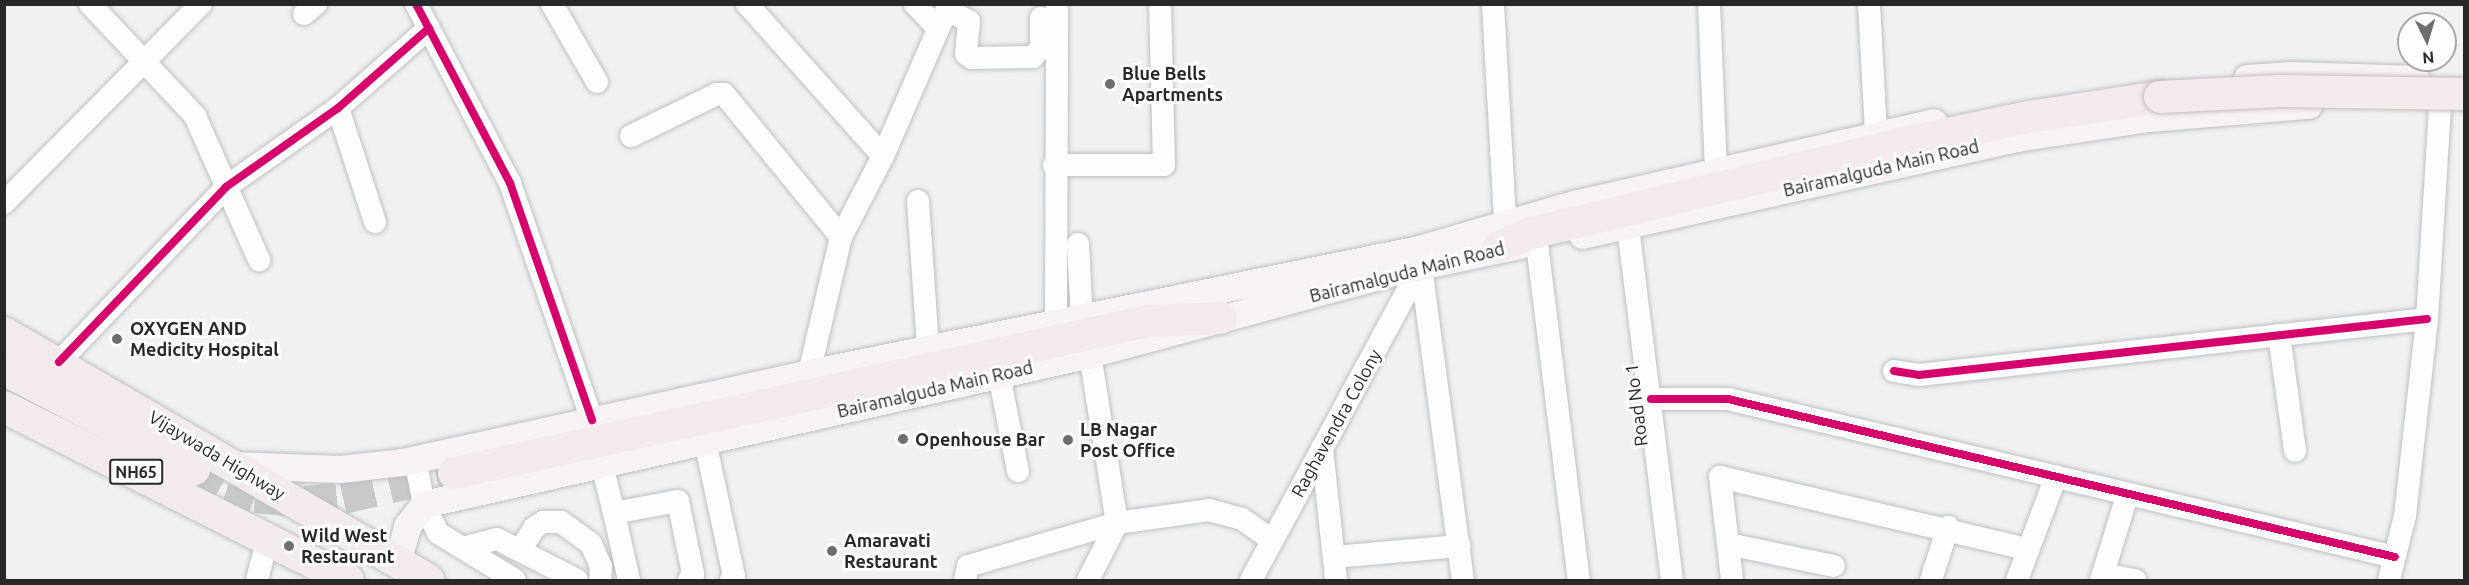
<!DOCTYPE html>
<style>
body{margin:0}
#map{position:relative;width:2469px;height:585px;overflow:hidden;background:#eff1f3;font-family:Ubuntu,sans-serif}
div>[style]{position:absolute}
.highway-tunnel>*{height:32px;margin-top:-16px;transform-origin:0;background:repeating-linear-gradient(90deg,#c7c9cb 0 32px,transparent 0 48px)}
.roads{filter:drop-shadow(0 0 2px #bec0c1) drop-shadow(0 0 2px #bec0c1)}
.minor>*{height:22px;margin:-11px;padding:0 11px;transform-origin:11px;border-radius:11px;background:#fdfdfd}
.major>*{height:27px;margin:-13.5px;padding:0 13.5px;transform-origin:13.5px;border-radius:13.5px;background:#f7f2f3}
.highway>*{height:32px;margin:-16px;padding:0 16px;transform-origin:16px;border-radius:16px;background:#f3eaeb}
.bridges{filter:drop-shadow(0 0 2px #c4bcbe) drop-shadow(0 0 2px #c4bcbe)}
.highway-bridge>*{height:32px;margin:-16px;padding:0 16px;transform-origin:16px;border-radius:16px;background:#f3eaeb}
.cycleway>*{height:8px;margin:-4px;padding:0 4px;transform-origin:4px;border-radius:4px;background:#d6006c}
.dots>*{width:16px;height:16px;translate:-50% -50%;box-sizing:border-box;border:3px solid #fefeff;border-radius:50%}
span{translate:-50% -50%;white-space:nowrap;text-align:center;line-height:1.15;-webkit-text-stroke:6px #fefeff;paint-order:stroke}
.shield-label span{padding:2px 4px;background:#fefeff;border:2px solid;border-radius:4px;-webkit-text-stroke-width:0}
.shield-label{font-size:16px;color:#272829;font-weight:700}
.poi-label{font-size:18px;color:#272829;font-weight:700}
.left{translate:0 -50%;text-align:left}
.street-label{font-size:18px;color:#272829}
.frame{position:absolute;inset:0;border:6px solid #272829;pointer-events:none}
.north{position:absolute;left:2397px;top:12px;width:60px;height:60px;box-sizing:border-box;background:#fefeff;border:2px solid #a8a8a9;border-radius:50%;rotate:175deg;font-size:16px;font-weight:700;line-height:24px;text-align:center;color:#272829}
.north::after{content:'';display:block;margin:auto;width:21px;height:27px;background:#6d6e70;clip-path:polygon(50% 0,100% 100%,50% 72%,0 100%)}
</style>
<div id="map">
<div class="highway-tunnel">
<div style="left:194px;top:469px;width:38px;rotate:30deg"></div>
<div style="left:227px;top:488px;width:29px;rotate:18deg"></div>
<div style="left:255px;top:497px;width:50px;rotate:5.7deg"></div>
<div style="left:305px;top:502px;width:38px;rotate:-6deg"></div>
<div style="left:343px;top:498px;width:114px;rotate:-12.7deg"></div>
</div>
<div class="roads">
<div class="minor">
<div style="left:90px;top:4px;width:154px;rotate:46.8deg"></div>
<div style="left:195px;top:116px;width:158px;rotate:66deg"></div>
<div style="left:416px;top:4px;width:202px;rotate:62.3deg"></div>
<div style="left:510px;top:183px;width:251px;rotate:70.9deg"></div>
<div style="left:552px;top:4px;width:90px;rotate:60deg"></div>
<div style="left:747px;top:4px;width:204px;rotate:48.2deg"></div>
<div style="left:883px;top:156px;width:91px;rotate:117.4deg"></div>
<div style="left:841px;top:237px;width:140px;rotate:103.2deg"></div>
<div style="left:915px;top:4px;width:34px;rotate:47deg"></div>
<div style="left:1493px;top:4px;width:218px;rotate:86.8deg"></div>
<div style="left:1709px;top:4px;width:165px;rotate:87.6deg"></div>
<div style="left:1869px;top:4px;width:129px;rotate:86.9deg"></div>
<div style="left:947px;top:10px;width:25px;rotate:27deg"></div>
<div style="left:969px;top:21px;width:33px;rotate:95deg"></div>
<div style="left:966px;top:54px;width:7px;rotate:34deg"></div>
<div style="left:972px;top:58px;width:61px;rotate:-0.9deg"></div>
<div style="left:1033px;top:57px;width:13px;rotate:-51deg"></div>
<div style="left:1041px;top:47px;width:29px;rotate:-90deg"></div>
<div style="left:304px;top:14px;width:16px;rotate:-40deg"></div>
<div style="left:338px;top:108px;width:120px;rotate:72deg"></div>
<div style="left:631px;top:136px;width:96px;rotate:-26deg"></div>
<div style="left:717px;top:94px;width:7px"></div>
<div style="left:724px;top:94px;width:185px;rotate:50.7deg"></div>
<div style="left:883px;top:156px;width:166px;rotate:-66.5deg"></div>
<div style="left:1054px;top:165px;width:110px"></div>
<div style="left:1164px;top:165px;width:161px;rotate:-91.4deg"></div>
<div style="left:918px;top:201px;width:147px;rotate:86.1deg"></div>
<div style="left:4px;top:203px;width:280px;rotate:-45.3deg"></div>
<div style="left:1628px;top:227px;width:356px;rotate:82.9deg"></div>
<div style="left:1078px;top:244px;width:76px;rotate:87deg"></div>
<div style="left:1537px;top:244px;width:339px;rotate:82.9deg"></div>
<div style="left:1421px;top:266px;width:317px;rotate:82.4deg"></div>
<div style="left:1056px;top:325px;width:321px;rotate:-89.8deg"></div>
<div style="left:2279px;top:335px;width:117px;rotate:82.1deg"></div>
<div style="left:59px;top:362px;width:242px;rotate:-46.3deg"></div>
<div style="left:226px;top:187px;width:137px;rotate:-35.2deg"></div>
<div style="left:338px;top:108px;width:121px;rotate:-41.3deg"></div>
<div style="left:1894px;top:371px;width:25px;rotate:9deg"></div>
<div style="left:1919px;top:375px;width:511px;rotate:-6.29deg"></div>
<div style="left:999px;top:375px;width:98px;rotate:78.8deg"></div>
<div style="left:1651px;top:399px;width:77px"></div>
<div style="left:1728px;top:399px;width:685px;rotate:13.33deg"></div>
<div style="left:705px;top:441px;width:138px;rotate:77.9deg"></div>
<div style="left:734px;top:576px;width:5px;rotate:127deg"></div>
<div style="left:1322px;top:448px;width:133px;rotate:83.9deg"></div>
<div style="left:415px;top:459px;width:46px;rotate:78.7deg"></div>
<div style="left:424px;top:504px;width:32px;rotate:64deg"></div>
<div style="left:438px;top:533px;width:90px;rotate:31.4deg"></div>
<div style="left:602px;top:465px;width:49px;rotate:76deg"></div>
<div style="left:1728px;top:544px;width:108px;rotate:11.7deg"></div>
<div style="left:463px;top:548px;width:35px;rotate:-15deg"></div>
<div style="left:497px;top:539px;width:90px;rotate:27.1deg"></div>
<div style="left:521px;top:549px;width:25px;rotate:-58deg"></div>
<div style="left:534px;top:528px;width:11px;rotate:-34deg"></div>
<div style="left:543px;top:522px;width:18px"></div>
<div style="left:561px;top:522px;width:37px;rotate:36deg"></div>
<div style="left:591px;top:544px;width:24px;rotate:66deg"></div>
<div style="left:601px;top:566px;width:14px;rotate:94deg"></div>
<div style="left:1334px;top:557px;width:126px;rotate:-5deg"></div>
<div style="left:2103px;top:574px;width:33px;rotate:11deg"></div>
<div style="left:257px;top:580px;width:44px;rotate:-75.7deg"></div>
<div style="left:629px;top:580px;width:69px;rotate:-102.6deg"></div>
<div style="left:614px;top:513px;width:65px;rotate:-10.6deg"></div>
<div style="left:678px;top:501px;width:75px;rotate:78.4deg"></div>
<div style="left:693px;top:574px;width:7px;rotate:124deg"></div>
<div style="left:965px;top:580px;width:14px;rotate:-78deg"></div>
<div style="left:968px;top:566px;width:155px;rotate:-16.1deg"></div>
<div style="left:1117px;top:523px;width:93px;rotate:-8deg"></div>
<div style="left:1209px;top:510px;width:34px;rotate:15deg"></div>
<div style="left:1242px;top:519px;width:37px;rotate:35deg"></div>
<div style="left:1088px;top:580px;width:64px;rotate:-63deg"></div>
<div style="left:1117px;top:523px;width:171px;rotate:-99.1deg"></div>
<div style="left:1251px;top:580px;width:357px;rotate:-61.6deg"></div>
<div style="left:1732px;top:580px;width:104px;rotate:-96.6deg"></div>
<div style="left:1720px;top:477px;width:315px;rotate:13.2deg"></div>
<div style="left:1931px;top:580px;width:56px;rotate:-72.2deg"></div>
<div style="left:2017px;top:580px;width:111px;rotate:-69.4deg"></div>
<div style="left:2101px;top:580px;width:88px;rotate:-72.8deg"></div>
<div style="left:2389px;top:580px;width:66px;rotate:-76deg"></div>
<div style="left:2405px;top:516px;width:198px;rotate:-83.6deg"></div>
<div style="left:2427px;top:319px;width:213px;rotate:-86.5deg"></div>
</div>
<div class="major">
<div style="left:2247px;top:78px;width:45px;rotate:-3.8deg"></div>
<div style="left:2292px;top:75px;width:124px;rotate:1.8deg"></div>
<div style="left:1582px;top:235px;width:445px;rotate:-12.6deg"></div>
<div style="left:2016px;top:138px;width:134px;rotate:-8.6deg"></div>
<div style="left:2149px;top:118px;width:160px;rotate:-4.7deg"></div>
<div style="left:233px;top:465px;width:107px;rotate:2.1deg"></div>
<div style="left:340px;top:469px;width:62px;rotate:-6.4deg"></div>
<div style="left:402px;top:462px;width:417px;rotate:-12.3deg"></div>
<div style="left:809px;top:373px;width:622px;rotate:-11.49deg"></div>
<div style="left:1419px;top:249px;width:161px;rotate:-16.2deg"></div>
<div style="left:1574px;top:204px;width:369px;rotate:-12.8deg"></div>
<div style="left:397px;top:562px;width:37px;rotate:-74deg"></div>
<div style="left:407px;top:526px;width:28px;rotate:-52deg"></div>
<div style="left:424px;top:504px;width:683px;rotate:-12.69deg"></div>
<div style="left:1090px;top:354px;width:327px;rotate:-15.1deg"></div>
<div style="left:1406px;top:269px;width:116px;rotate:-11.9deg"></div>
</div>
<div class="highway">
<div style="left:1499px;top:247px;width:32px;rotate:-24deg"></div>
<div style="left:1528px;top:234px;width:392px;rotate:-13.6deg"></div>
<div style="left:1909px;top:142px;width:123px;rotate:-11.8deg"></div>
<div style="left:2029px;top:117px;width:133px;rotate:-8.7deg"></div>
<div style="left:4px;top:333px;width:491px;rotate:30.2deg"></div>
<div style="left:4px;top:369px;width:215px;rotate:27.8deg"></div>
<div style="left:4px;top:407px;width:385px;rotate:26.7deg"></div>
<div style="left:454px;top:473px;width:710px;rotate:-12.35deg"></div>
<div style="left:1148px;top:321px;width:73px;rotate:-2.4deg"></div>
</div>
</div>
<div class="bridges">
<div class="highway-bridge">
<div style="left:2160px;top:97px;width:120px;rotate:-2.9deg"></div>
<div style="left:2280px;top:91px;width:184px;rotate:0.9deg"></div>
</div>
</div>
<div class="cycleway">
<div style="left:416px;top:4px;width:202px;rotate:62.3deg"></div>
<div style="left:510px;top:183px;width:251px;rotate:70.9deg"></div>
<div style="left:59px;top:362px;width:242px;rotate:-46.3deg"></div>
<div style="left:226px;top:187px;width:137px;rotate:-35.2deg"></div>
<div style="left:338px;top:108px;width:121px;rotate:-41.3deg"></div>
<div style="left:1894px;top:371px;width:25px;rotate:9deg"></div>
<div style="left:1919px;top:375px;width:511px;rotate:-6.29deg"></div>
<div style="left:1651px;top:399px;width:77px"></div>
<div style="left:1728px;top:399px;width:685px;rotate:13.33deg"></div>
</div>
<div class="dots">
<div style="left:1110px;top:84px;background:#6d6e70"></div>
<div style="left:117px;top:339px;background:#6d6e70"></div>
<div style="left:903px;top:439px;background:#6d6e70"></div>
<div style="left:1068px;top:440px;background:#6d6e70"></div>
<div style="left:289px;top:546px;background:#6d6e70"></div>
<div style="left:832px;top:551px;background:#6d6e70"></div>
</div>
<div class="shield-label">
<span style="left:136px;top:472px">NH65</span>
</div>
<div class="poi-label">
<span class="left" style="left:1122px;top:84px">Blue Bells<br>Apartments</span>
<span class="left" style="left:130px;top:339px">OXYGEN AND<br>Medicity Hospital</span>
<span class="left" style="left:1080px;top:440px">LB Nagar<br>Post Office</span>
<span class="left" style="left:915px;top:439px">Openhouse Bar</span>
<span class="left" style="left:301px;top:546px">Wild West<br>Restaurant</span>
<span class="left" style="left:844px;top:551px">Amaravati<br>Restaurant</span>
</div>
<div class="street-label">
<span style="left:1881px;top:168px;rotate:-13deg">Bairamalguda Main Road</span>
<span style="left:1407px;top:272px;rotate:-14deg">Bairamalguda Main Road</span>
<span style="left:935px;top:389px;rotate:-13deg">Bairamalguda Main Road</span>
<span style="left:1636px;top:405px;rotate:-97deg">Road No 1</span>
<span style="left:1336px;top:423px;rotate:-61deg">Raghavendra Colony</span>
<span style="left:217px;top:455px;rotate:31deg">Vijaywada Highway</span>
</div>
<div class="frame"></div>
<div class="north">N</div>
</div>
